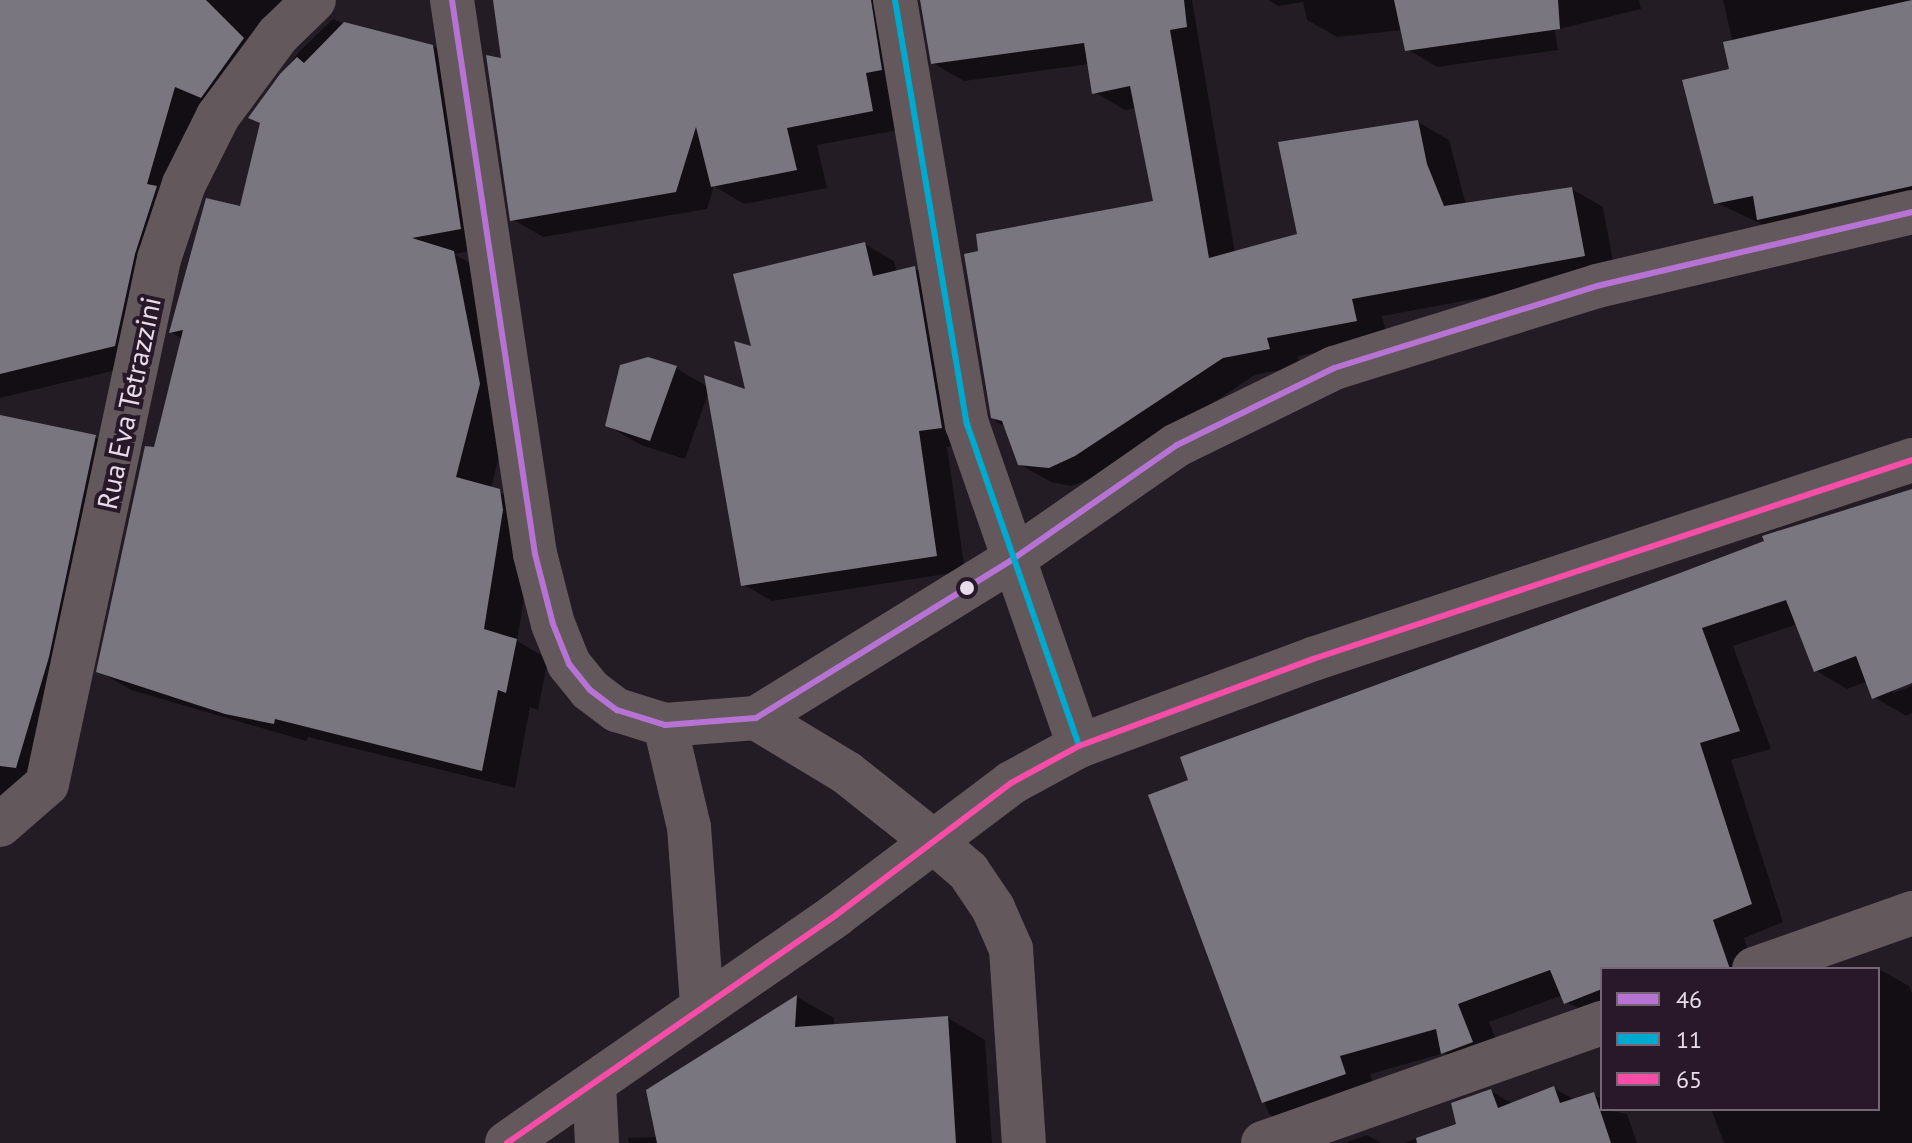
<!DOCTYPE html>
<style>
body{margin:0}
#map{position:relative;width:1912px;height:1143px;overflow:hidden;background:#241c25;font-family:"PT Sans",sans-serif}
div>[style]{position:absolute}
.shadow>*{inset:0;background:#0007}
.building>*{inset:0;background:#7a767f}
.minor>*{height:44px;margin:-22px;padding:0 22px;transform-origin:22px;border-radius:22px;background:#63595d}
.bus-1>*{height:6px;margin:-3px;padding:0 3px;transform-origin:3px;border-radius:3px;background:#b673d3}
.bus-2>*{height:6px;margin:-3px;padding:0 3px;transform-origin:3px;border-radius:3px;background:#00a9ce}
.bus-3>*{height:6px;margin:-3px;padding:0 3px;transform-origin:3px;border-radius:3px;background:#f54da8}
.dots>*{width:22px;height:22px;translate:-50% -50%;box-sizing:border-box;border:4px solid #281829;border-radius:50%}
span{translate:-50% -50%;white-space:nowrap;text-align:center;line-height:1.15;-webkit-text-stroke:8px #281829;paint-order:stroke}
.street-label{font-size:28px;color:#e7dce8}
.legend{position:absolute;left:1600px;top:967px;width:280px;height:144px;box-sizing:border-box;background:#281829;border:2px solid #746675;margin:0;padding:10px 14px;list-style:none;font-size:24px;color:#e7dce8}
.legend li{display:flex;align-items:center;gap:16px;height:40px}
.legend b{width:40px;border:2px solid #746675}
</style>
<div id="map">
<div class="shadow">
<div style="clip-path:polygon(0 0,319px 0,206px 103px,146px 363px,0 398px)"></div>
<div style="clip-path:polygon(495px 0,913px 0,904px 129px,817px 145px,827px 188px,744px 204px,714px 186px,707px 209px,543px 237px,512px 219px,505px 61px)"></div>
<div style="clip-path:polygon(920px 0,1192px 0,1235px 253px,1299px 236px,1418px 122px,1449px 140px,1466px 205px,1572px 189px,1603px 207px,1615px 273px,1382px 316px,1388px 339px,1298px 356px,1300px 366px,1255px 375px,1107px 473px,1071px 486px,1051px 482px,1019px 464px,1007px 428px,995px 421px,966px 256px,1156px 202px,1136px 108px,1125px 110px,1094px 92px,1089px 64px,964px 81px,933px 63px)"></div>
<div style="clip-path:polygon(1269px 0,1639px 0,1641px 9px,1555px 30px,1558px 50px,1437px 67px,1407px 49px,1403px 30px,1337px 37px,1307px 20px,1303px 2px,1278px 6px)"></div>
<div style="clip-path:polygon(1723px 0,1912px 0,1912px 211px,1791px 238px,1715px 202px,1733px 43px)"></div>
<div style="clip-path:polygon(333px 19px,362px 32px,433px 46px,465px 65px,493px 247px,454px 254px,486px 272px,512px 404px,491px 488px,532px 509px,535px 529px,517px 641px,548px 659px,538px 710px,530px 707px,515px 788px,308px 737px,306px 741px,131px 690px,99px 671px,182px 339px,171px 332px,242px 208px,262px 124px,251px 117px,298px 53px)"></div>
<div style="clip-path:polygon(865px 244px,894px 261px,897px 272px,914px 268px,943px 285px,970px 444px,947px 447px,965px 571px,772px 601px,743px 584px,709px 391px,685px 459px,641px 445px,607px 425px,676px 368px,708px 387px,748px 392px,754px 349px)"></div>
<div style="clip-path:polygon(0 417px,95px 437px,126px 455px,39px 790px,0 812px)"></div>
<div style="clip-path:polygon(1912px 491px,1912px 681px,1893px 689px,1893px 693px,1912px 686px,1912px 713px,1906px 716px,1874px 697px,1868px 681px,1847px 689px,1815px 670px,1798px 624px,1733px 646px,1771px 749px,1731px 760px,1783px 922px,1744px 938px,1754px 969px,1602px 969px,1602px 1019px,1566px 1002px,1563px 995px,1489px 1022px,1504px 1060px,1474px 1071px,1445px 1053px,1370px 1074px,1381px 1104px,1301px 1132px,1269px 1114px,1150px 796px)"></div>
<div style="clip-path:polygon(1877px 968px,1909px 986px,1912px 993px,1912px 1143px,1724px 1143px,1711px 1109px,1878px 1109px)"></div>
<div style="clip-path:polygon(797px 997px,834px 1018px,834px 1026px,948px 1018px,985px 1040px,992px 1143px,629px 1143px,628px 1138px,658px 1137px,648px 1091px)"></div>
<div style="clip-path:polygon(1554px 1088px,1575px 1100px,1594px 1095px,1602px 1099px,1602px 1109px,1627px 1114px,1637px 1143px,1404px 1143px,1458px 1123px,1491px 1091px,1513px 1104px)"></div>
<div style="clip-path:polygon(1367px 1135px,1381px 1143px,1344px 1143px)"></div>
</div>
<div class="building">
<div style="clip-path:polygon(0 0,206px 0,244px 38px,201px 98px,175px 87px,147px 184px,157px 186px,135px 254px,115px 346px,0 374px)"></div>
<div style="clip-path:polygon(493px 0,871px 0,882px 70px,866px 73px,873px 111px,787px 128px,797px 170px,711px 187px,696px 127px,676px 192px,510px 221px,486px 55px,501px 58px)"></div>
<div style="clip-path:polygon(920px 0,1184px 0,1187px 27px,1170px 30px,1209px 258px,1297px 234px,1278px 142px,1418px 120px,1427px 164px,1444px 206px,1572px 187px,1585px 256px,1352px 299px,1357px 321px,1267px 338px,1270px 349px,1223px 358px,1075px 456px,1049px 468px,1018px 465px,1002px 421px,991px 418px,964px 254px,978px 251px,976px 234px,1153px 201px,1130px 86px,1092px 94px,1084px 43px,931px 64px)"></div>
<div style="clip-path:polygon(1394px 0,1558px 0,1560px 29px,1405px 51px)"></div>
<div style="clip-path:polygon(1912px 0,1912px 186px,1757px 220px,1753px 196px,1714px 204px,1682px 80px,1729px 69px,1723px 42px)"></div>
<div style="clip-path:polygon(344px 22px,433px 45px,461px 229px,412px 238px,454px 251px,480px 384px,456px 477px,500px 489px,503px 510px,484px 629px,517px 639px,506px 693px,498px 690px,482px 771px,275px 719px,274px 724px,225px 714px,96px 672px,145px 446px,154px 447px,183px 330px,169px 333px,206px 198px,240px 206px,260px 123px,248px 118px,280px 74px,297px 57px,304px 63px)"></div>
<div style="clip-path:polygon(865px 242px,873px 276px,915px 266px,942px 428px,919px 431px,937px 556px,741px 586px,704px 375px,745px 389px,734px 341px,751px 346px,733px 274px)"></div>
<div style="clip-path:polygon(648px 357px,677px 366px,650px 441px,605px 426px,620px 365px)"></div>
<div style="clip-path:polygon(0 415px,96px 435px,49px 657px,16px 768px,0 766px)"></div>
<div style="clip-path:polygon(1912px 489px,1912px 683px,1872px 699px,1856px 656px,1814px 672px,1786px 600px,1702px 628px,1740px 731px,1700px 743px,1752px 904px,1713px 920px,1730px 969px,1602px 969px,1602px 989px,1564px 1004px,1550px 970px,1458px 1004px,1473px 1042px,1441px 1054px,1436px 1029px,1340px 1056px,1346px 1074px,1262px 1103px,1148px 795px,1188px 780px,1180px 757px,1680px 573px,1764px 541px,1762px 536px)"></div>
<div style="clip-path:polygon(797px 995px,795px 1027px,948px 1016px,956px 1143px,657px 1143px,646px 1090px)"></div>
<div style="clip-path:polygon(1554px 1086px,1560px 1103px,1594px 1092px,1611px 1143px,1417px 1143px,1416px 1138px,1456px 1124px,1451px 1103px,1491px 1089px,1498px 1108px)"></div>
</div>
<div class="minor">
<div style="left:452px;top:0;width:560px;rotate:81.48deg"></div>
<div style="left:535px;top:554px;width:72px;rotate:75.6deg"></div>
<div style="left:553px;top:624px;width:43px;rotate:68.2deg"></div>
<div style="left:569px;top:664px;width:33px;rotate:51deg"></div>
<div style="left:590px;top:690px;width:34px;rotate:37deg"></div>
<div style="left:617px;top:710px;width:50px;rotate:17.4deg"></div>
<div style="left:665px;top:725px;width:91px;rotate:-4.4deg"></div>
<div style="left:756px;top:718px;width:299px;rotate:-31.7deg"></div>
<div style="left:1010px;top:561px;width:203px;rotate:-34.8deg"></div>
<div style="left:1177px;top:445px;width:175px;rotate:-26.1deg"></div>
<div style="left:1334px;top:368px;width:275px;rotate:-17.3deg"></div>
<div style="left:1597px;top:286px;width:324px;rotate:-13.2deg"></div>
<div style="left:895px;top:0;width:430px;rotate:80.4deg"></div>
<div style="left:967px;top:424px;width:341px;rotate:70.8deg"></div>
<div style="left:756px;top:718px;width:106px;rotate:31.1deg"></div>
<div style="left:847px;top:773px;width:111px;rotate:38.4deg"></div>
<div style="left:934px;top:842px;width:45px;rotate:40.5deg"></div>
<div style="left:968px;top:871px;width:45px;rotate:56deg"></div>
<div style="left:993px;top:908px;width:45px;rotate:66.3deg"></div>
<div style="left:1011px;top:949px;width:194px;rotate:86.2deg"></div>
<div style="left:665px;top:725px;width:105px;rotate:76.8deg"></div>
<div style="left:689px;top:827px;width:179px;rotate:85.8deg"></div>
<div style="left:0;top:825px;width:62px;rotate:-41.1deg"></div>
<div style="left:47px;top:784px;width:537px;rotate:-77.96deg"></div>
<div style="left:159px;top:259px;width:79px;rotate:-71.6deg"></div>
<div style="left:184px;top:184px;width:76px;rotate:-63.4deg"></div>
<div style="left:218px;top:116px;width:101px;rotate:-53.5deg"></div>
<div style="left:278px;top:35px;width:50px;rotate:-44.2deg"></div>
<div style="left:1754px;top:969px;width:168px;rotate:-19.5deg"></div>
<div style="left:594px;top:1084px;width:59px;rotate:87.1deg"></div>
<div style="left:507px;top:1143px;width:400px;rotate:-34.7deg"></div>
<div style="left:836px;top:915px;width:219px;rotate:-37deg"></div>
<div style="left:1011px;top:783px;width:77px;rotate:-28.6deg"></div>
<div style="left:1079px;top:746px;width:250px;rotate:-20.4deg"></div>
<div style="left:1313px;top:659px;width:631px;rotate:-18.38deg"></div>
<div style="left:1263px;top:1143px;width:360px;rotate:-19.5deg"></div>
</div>
<div class="bus-1">
<div style="left:452px;top:0;width:560px;rotate:81.48deg"></div>
<div style="left:535px;top:554px;width:72px;rotate:75.6deg"></div>
<div style="left:553px;top:624px;width:43px;rotate:68.2deg"></div>
<div style="left:569px;top:664px;width:33px;rotate:51deg"></div>
<div style="left:590px;top:690px;width:34px;rotate:37deg"></div>
<div style="left:617px;top:710px;width:50px;rotate:17.4deg"></div>
<div style="left:665px;top:725px;width:91px;rotate:-4.4deg"></div>
<div style="left:756px;top:718px;width:299px;rotate:-31.7deg"></div>
<div style="left:1010px;top:561px;width:203px;rotate:-34.8deg"></div>
<div style="left:1177px;top:445px;width:175px;rotate:-26.1deg"></div>
<div style="left:1334px;top:368px;width:275px;rotate:-17.3deg"></div>
<div style="left:1597px;top:286px;width:324px;rotate:-13.2deg"></div>
</div>
<div class="bus-2">
<div style="left:895px;top:0;width:430px;rotate:80.4deg"></div>
<div style="left:967px;top:424px;width:341px;rotate:70.8deg"></div>
</div>
<div class="bus-3">
<div style="left:507px;top:1143px;width:400px;rotate:-34.7deg"></div>
<div style="left:836px;top:915px;width:219px;rotate:-37deg"></div>
<div style="left:1011px;top:783px;width:77px;rotate:-28.6deg"></div>
<div style="left:1079px;top:746px;width:250px;rotate:-20.4deg"></div>
<div style="left:1313px;top:659px;width:631px;rotate:-18.38deg"></div>
</div>
<div class="dots">
<div style="left:967px;top:588px;background:#e7dce8"></div>
</div>
<div class="street-label">
<span style="left:129px;top:403px;rotate:-78deg">Rua Eva Tetrazzini</span>
</div>
<ul class="legend">
<li><b style="height:10px;background:#b673d3"></b>46</li>
<li><b style="height:10px;background:#00a9ce"></b>11</li>
<li><b style="height:10px;background:#f54da8"></b>65</li>
</ul>
</div>
